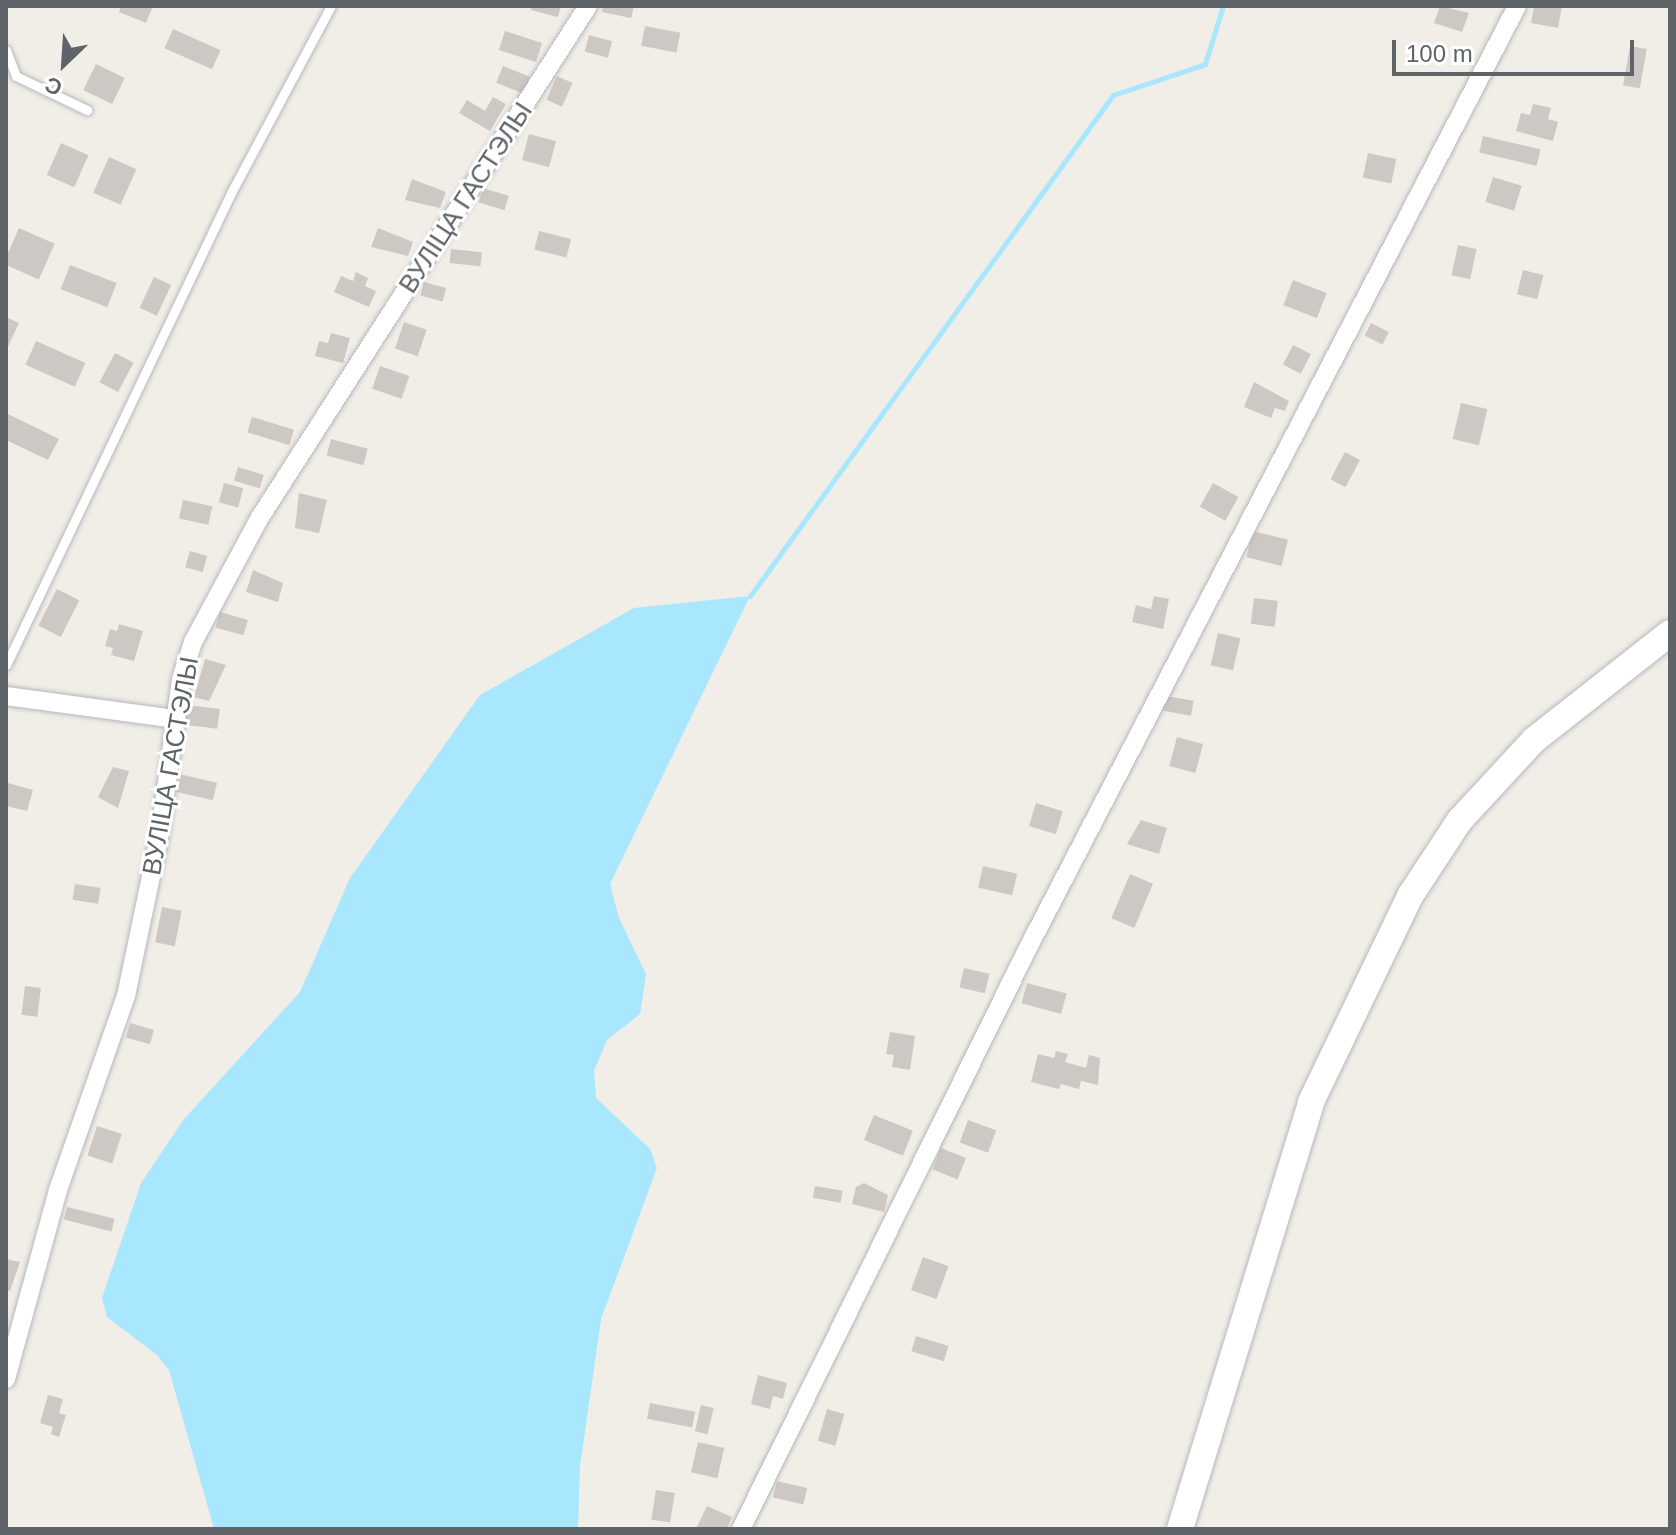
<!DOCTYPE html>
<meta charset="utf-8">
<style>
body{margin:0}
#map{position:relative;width:1676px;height:1535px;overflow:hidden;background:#f1ede7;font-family:Helvetica,sans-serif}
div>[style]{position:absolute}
.water>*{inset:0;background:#a9e7ff}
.stream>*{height:5px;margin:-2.5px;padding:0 2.5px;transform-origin:2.5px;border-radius:2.5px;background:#a9e7ff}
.building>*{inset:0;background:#cdc8c3;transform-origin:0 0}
.roads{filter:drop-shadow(0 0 2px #b4b9bc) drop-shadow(0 0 2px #b4b9bc)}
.lane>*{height:9px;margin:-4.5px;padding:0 4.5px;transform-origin:4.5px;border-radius:4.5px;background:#fff}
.street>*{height:18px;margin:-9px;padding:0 9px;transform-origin:9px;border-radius:9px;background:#fff}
.secondary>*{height:26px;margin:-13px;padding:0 13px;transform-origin:13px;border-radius:13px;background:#fff}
span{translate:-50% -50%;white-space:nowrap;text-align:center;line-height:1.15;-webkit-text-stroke:6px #fff;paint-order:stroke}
.street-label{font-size:26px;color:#5e6468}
.frame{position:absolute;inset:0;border:8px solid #5e6468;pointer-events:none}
.north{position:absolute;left:24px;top:24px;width:80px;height:80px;-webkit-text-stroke:6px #fff;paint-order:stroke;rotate:205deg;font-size:22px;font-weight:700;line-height:32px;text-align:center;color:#5e6468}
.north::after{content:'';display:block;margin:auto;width:28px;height:36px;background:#5e6468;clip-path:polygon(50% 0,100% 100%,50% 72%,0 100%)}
.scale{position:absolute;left:1392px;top:40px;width:242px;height:36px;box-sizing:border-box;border:4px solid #5e6468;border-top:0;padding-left:10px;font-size:24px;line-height:28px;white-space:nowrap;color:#5e6468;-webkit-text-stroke:6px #fff;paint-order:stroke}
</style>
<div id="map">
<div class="water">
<div style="clip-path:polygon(750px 596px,610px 884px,619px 918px,646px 974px,640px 1014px,607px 1040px,594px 1071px,596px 1098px,650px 1149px,657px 1168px,601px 1319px,580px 1466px,578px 1529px,214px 1529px,169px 1370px,157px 1355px,107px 1317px,102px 1298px,141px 1183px,184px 1119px,300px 992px,350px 878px,480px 695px,634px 608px)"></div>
</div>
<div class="stream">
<div style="left:750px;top:596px;width:619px;rotate:-54.07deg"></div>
<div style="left:1113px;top:95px;width:97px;rotate:-18.6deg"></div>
<div style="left:1205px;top:64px;width:61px;rotate:-72.8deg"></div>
</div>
<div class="building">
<div style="clip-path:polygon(121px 6px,153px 6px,146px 23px,119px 12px)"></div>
<div style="clip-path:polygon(532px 6px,561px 6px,558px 17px,531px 10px)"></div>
<div style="clip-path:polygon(603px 6px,634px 6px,631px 18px,602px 12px)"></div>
<div style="clip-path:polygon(1440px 6px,1469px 13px,1462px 32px,1434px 23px)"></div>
<div style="clip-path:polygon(1534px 6px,1562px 6px,1558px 28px,1531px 23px)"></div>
<div style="left:645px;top:26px;width:36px;height:20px;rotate:11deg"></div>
<div style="left:173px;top:29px;width:52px;height:21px;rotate:24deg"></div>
<div style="left:505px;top:31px;width:39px;height:20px;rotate:18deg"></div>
<div style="left:589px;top:35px;width:24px;height:17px;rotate:15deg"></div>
<div style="left:1630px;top:46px;width:17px;height:40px;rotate:10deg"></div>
<div style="left:96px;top:64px;width:32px;height:29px;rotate:26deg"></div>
<div style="left:503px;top:66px;width:29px;height:18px;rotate:22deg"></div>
<div style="left:557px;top:76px;width:17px;height:26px;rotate:24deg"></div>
<div style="clip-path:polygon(493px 97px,506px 104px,490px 131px,459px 113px,467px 100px,485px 111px)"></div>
<div style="clip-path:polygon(1533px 104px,1551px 108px,1548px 119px,1558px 122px,1553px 141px,1516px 131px,1521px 113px,1530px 115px)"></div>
<div style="left:529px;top:134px;width:28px;height:27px;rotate:15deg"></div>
<div style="left:1483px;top:136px;width:59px;height:17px;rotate:13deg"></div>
<div style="left:61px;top:143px;width:30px;height:35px;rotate:24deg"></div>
<div style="left:1368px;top:153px;width:29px;height:25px;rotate:12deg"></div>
<div style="left:109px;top:157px;width:30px;height:39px;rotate:24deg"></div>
<div style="left:1493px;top:177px;width:30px;height:26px;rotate:17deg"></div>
<div style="clip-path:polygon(412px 179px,446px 192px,440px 208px,405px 200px)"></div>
<div style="left:483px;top:188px;width:27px;height:15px;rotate:17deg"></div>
<div style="left:19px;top:228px;width:39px;height:39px;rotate:24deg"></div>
<div style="clip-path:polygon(378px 228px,413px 242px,408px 256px,371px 247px)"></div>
<div style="left:539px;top:231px;width:33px;height:19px;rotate:14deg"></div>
<div style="left:1458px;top:245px;width:19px;height:31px;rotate:12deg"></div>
<div style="left:451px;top:249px;width:31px;height:14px;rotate:6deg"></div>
<div style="left:70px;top:265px;width:50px;height:26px;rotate:21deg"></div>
<div style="left:1523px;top:270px;width:21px;height:25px;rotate:14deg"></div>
<div style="clip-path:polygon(356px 272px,368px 278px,365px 286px,376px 291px,369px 307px,334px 292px,341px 276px,353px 281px)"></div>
<div style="left:154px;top:277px;width:19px;height:34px;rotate:25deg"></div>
<div style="left:1293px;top:280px;width:36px;height:27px;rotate:21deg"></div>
<div style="left:424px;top:282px;width:23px;height:14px;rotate:15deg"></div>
<div style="clip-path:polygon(6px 317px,19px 323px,6px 351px)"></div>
<div style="left:404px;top:322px;width:24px;height:28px;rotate:19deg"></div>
<div style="left:1371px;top:323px;width:20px;height:14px;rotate:27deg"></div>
<div style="clip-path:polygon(331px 333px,350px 338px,343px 363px,315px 356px,319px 341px,328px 343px)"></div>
<div style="left:36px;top:341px;width:54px;height:26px;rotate:24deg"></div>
<div style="left:1293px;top:345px;width:20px;height:22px;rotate:27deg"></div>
<div style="left:115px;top:353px;width:21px;height:33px;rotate:28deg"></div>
<div style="left:380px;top:366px;width:31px;height:24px;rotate:19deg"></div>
<div style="clip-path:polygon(1254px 382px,1289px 401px,1285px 411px,1275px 408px,1271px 418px,1244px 407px)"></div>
<div style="left:1461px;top:403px;width:27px;height:37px;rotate:13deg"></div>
<div style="clip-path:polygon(6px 413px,59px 439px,48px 460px,6px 440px)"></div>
<div style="left:252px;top:417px;width:44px;height:16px;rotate:17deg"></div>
<div style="left:331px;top:439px;width:38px;height:17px;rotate:15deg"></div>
<div style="left:1345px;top:452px;width:17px;height:31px;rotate:28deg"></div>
<div style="left:238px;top:467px;width:27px;height:14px;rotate:17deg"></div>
<div style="left:224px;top:483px;width:20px;height:20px;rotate:15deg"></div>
<div style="left:1213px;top:483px;width:29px;height:27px;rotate:29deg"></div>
<div style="clip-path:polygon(299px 493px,327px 500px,319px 533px,295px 528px)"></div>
<div style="left:183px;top:500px;width:30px;height:19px;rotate:12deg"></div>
<div style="left:1253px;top:531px;width:36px;height:27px;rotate:14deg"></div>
<div style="left:190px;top:551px;width:18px;height:17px;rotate:16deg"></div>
<div style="clip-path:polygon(253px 570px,283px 583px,278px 602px,246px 592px)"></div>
<div style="left:57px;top:589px;width:25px;height:41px;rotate:27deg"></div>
<div style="clip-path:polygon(1154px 596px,1169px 599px,1163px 629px,1132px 622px,1136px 605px,1151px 609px)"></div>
<div style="left:1254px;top:598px;width:24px;height:26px;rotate:7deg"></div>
<div style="left:220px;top:612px;width:29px;height:16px;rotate:16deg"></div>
<div style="clip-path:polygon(119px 624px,143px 631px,134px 661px,111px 655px,113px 648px,105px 646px,110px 629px,117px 631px)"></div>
<div style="left:1218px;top:633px;width:23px;height:33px;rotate:13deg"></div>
<div style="clip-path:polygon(205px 659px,226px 665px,209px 701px,194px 697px)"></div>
<div style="left:1166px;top:696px;width:28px;height:15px;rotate:10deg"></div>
<div style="left:187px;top:705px;width:33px;height:20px;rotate:7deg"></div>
<div style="left:1177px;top:737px;width:27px;height:30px;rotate:15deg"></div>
<div style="clip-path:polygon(113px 767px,129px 771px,118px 808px,98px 797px)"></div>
<div style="left:179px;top:774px;width:39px;height:18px;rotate:13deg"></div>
<div style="clip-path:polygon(8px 783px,33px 790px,27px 811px,6px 806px)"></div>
<div style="left:1036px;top:803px;width:28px;height:24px;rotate:17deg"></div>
<div style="clip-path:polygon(1141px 820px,1167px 828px,1159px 854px,1127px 844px)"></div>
<div style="left:983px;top:866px;width:35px;height:22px;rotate:13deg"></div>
<div style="left:1130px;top:874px;width:25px;height:48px;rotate:23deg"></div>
<div style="left:75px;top:884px;width:26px;height:16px;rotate:9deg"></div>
<div style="left:162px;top:907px;width:20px;height:36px;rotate:11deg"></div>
<div style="left:964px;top:968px;width:26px;height:20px;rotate:13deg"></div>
<div style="left:1027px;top:983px;width:41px;height:21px;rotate:15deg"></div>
<div style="left:25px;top:986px;width:16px;height:29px;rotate:7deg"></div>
<div style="left:130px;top:1023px;width:25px;height:15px;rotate:16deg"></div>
<div style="clip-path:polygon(890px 1032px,915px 1036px,910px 1070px,892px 1067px,894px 1055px,886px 1054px)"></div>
<div style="clip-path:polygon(1056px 1051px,1068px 1054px,1065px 1062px,1086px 1068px,1089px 1055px,1100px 1058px,1098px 1085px,1081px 1081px,1079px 1089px,1061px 1084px,1059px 1089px,1031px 1082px,1038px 1054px,1054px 1058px)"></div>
<div style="left:874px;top:1115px;width:42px;height:27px;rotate:22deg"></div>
<div style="left:968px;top:1120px;width:30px;height:24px;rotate:20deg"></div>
<div style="left:97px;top:1126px;width:26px;height:31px;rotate:18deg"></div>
<div style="left:941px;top:1148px;width:27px;height:23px;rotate:22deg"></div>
<div style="clip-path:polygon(864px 1183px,888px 1195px,884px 1212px,852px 1204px,856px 1187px)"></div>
<div style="left:815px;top:1186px;width:28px;height:12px;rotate:10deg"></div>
<div style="left:67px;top:1207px;width:49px;height:13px;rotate:14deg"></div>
<div style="left:923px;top:1257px;width:27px;height:35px;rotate:20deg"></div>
<div style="clip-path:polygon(6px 1259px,20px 1262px,10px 1291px,6px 1290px)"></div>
<div style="left:916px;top:1336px;width:34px;height:16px;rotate:17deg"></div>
<div style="clip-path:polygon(758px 1375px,787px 1383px,783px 1399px,773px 1396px,770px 1409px,751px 1404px)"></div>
<div style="clip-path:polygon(48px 1395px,63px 1399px,59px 1413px,66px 1415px,59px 1437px,51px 1434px,53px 1427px,40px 1423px)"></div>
<div style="left:650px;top:1403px;width:46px;height:16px;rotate:11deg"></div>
<div style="left:701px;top:1405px;width:13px;height:27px;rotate:13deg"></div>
<div style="left:827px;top:1409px;width:18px;height:33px;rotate:16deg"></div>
<div style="left:698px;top:1442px;width:27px;height:31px;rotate:13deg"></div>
<div style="left:777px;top:1481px;width:31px;height:17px;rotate:13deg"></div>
<div style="left:656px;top:1490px;width:19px;height:30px;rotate:9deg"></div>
<div style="clip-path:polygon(707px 1506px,732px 1517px,727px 1529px,696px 1529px)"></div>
</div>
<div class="roads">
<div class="lane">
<div style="left:6px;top:50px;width:28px;rotate:69deg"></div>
<div style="left:16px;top:76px;width:79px;rotate:25.6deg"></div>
<div style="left:6px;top:665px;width:523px;rotate:-64.51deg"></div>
<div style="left:231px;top:193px;width:212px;rotate:-61.9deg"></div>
</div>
<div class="street">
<div style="left:6px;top:696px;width:172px;rotate:7.7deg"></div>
<div style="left:6px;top:1379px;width:196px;rotate:-74.6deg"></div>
<div style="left:58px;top:1190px;width:206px;rotate:-70.7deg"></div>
<div style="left:126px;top:996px;width:167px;rotate:-78.2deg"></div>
<div style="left:160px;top:833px;width:155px;rotate:-82.2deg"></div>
<div style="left:181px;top:679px;width:39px;rotate:-72deg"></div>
<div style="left:193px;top:642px;width:140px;rotate:-61.8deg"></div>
<div style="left:259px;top:519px;width:609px;rotate:-57.33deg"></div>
<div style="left:741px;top:1529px;width:652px;rotate:-63.71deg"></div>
<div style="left:1030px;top:944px;width:1057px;rotate:-62.56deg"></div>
</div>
<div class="secondary">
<div style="left:1180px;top:1529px;width:447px;rotate:-72.9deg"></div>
<div style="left:1311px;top:1102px;width:229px;rotate:-64.3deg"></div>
<div style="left:1410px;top:896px;width:91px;rotate:-56.7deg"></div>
<div style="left:1460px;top:820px;width:109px;rotate:-47.2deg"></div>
<div style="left:1534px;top:740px;width:173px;rotate:-38.2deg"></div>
</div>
</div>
<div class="street-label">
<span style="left:466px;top:198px;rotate:-57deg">ВУЛІЦА ГАСТЭЛЫ</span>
<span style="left:171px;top:766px;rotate:-80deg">ВУЛІЦА ГАСТЭЛЫ</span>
</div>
<div class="frame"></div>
<div class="north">С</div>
<div class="scale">100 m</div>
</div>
